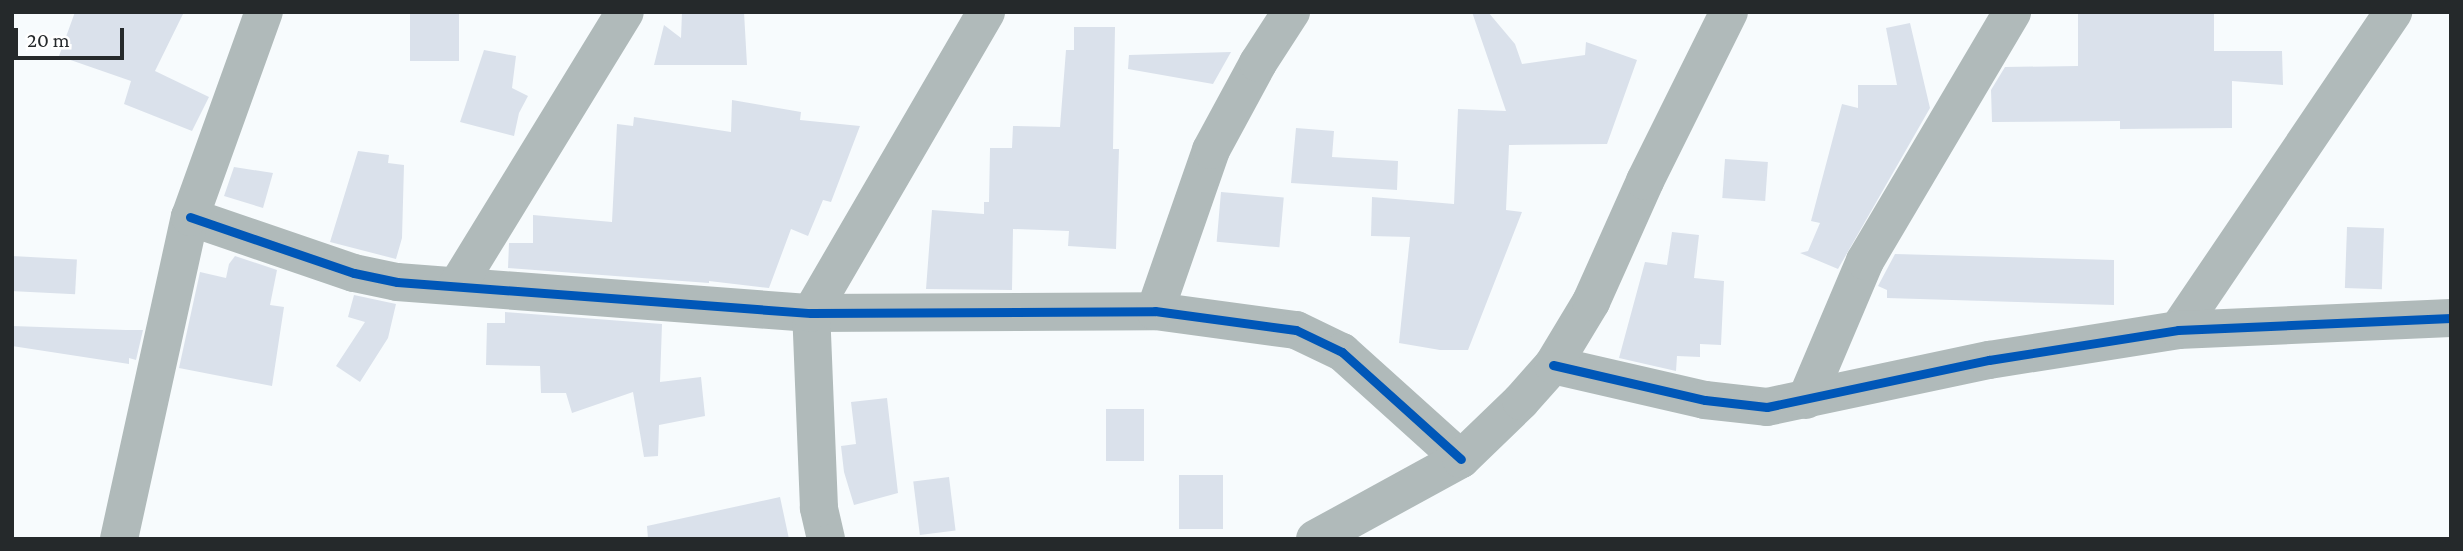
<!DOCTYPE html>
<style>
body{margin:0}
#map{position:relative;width:2463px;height:551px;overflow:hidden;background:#f7fbfd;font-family:"Crimson Pro",serif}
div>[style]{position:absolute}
.building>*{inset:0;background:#dae1eb;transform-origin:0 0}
.minor>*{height:38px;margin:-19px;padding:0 19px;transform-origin:19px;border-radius:19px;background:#b0baba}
.cycleway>*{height:9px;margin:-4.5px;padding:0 4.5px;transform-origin:4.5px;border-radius:4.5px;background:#0057b8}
span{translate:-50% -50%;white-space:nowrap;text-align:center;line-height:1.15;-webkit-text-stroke:5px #fff;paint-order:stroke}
.frame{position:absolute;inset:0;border:14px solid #25292b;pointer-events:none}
.scale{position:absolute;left:14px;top:28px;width:110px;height:32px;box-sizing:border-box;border:4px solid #25292b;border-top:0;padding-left:9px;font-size:21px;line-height:24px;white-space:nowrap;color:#25292b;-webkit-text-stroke:5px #fff;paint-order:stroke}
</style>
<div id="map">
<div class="building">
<div style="clip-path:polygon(75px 12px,184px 12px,155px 71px,209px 97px,192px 131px,124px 104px,131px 81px,59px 56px)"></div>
<div style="left:410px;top:12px;width:49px;height:49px"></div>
<div style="clip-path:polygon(682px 12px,744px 12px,747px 65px,654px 65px,664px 25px,681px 38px)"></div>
<div style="clip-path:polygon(1472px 12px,1488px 12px,1515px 44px,1522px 64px,1585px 55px,1586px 42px,1637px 60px,1607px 144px,1509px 145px,1506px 210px,1522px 212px,1468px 350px,1440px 350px,1399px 343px,1410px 237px,1371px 236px,1372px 197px,1454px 204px,1458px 109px,1506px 111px)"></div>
<div style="clip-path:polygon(2078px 12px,2214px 12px,2214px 51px,2282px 51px,2283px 85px,2232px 81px,2232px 128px,2120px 129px,2120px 121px,1992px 122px,1991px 90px,2005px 67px,2078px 66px)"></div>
<div style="clip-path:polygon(1910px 23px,1930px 108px,1838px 269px,1800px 253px,1808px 251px,1820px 223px,1811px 221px,1842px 104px,1858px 108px,1858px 85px,1897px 85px,1886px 28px)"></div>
<div style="clip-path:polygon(1074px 27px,1115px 27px,1113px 149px,1119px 149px,1116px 249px,1068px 246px,1069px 231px,1013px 229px,1012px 290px,926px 289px,932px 210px,984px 214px,984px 202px,989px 202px,990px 148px,1012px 148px,1013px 126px,1060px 127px,1066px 50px,1074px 50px)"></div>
<div style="clip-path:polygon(484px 50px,516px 56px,512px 88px,528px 96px,519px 113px,514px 136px,460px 122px)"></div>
<div style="clip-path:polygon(1231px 52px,1213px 84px,1128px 69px,1129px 55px)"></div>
<div style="clip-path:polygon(732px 100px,801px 112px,800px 120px,860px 126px,831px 202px,823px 200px,808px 236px,791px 229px,769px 288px,709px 281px,709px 283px,508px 268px,509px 243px,533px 243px,533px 215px,612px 222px,617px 124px,633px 126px,634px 117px,731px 132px)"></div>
<div style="clip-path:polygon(1296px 128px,1334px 131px,1332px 157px,1398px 161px,1397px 190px,1291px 183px)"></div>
<div style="clip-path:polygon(358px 151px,389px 155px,388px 163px,404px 165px,402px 238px,396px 259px,330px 242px)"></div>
<div style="left:1725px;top:159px;width:43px;height:39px;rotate:4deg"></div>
<div style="clip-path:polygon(234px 167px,273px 173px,263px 208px,224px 196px)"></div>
<div style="left:1221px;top:192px;width:63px;height:50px;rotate:5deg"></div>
<div style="left:2347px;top:227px;width:37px;height:61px;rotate:2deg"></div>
<div style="clip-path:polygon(1672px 232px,1699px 235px,1694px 278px,1724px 281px,1721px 345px,1700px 344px,1700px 357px,1677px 356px,1676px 371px,1619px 358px,1645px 262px,1667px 265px)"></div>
<div style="clip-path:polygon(1895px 254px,2114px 260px,2114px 305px,1887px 298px,1887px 290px,1878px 286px)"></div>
<div style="left:12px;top:256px;width:65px;height:35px;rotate:3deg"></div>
<div style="clip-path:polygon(235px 256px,277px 270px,270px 305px,284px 307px,272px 386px,179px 368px,200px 272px,226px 278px,229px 264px)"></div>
<div style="clip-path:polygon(354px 295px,396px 304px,388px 338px,360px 382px,336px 366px,365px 322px,348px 317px)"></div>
<div style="clip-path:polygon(505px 312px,662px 324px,660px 382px,701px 377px,705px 416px,659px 425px,658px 456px,644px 457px,633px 392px,572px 413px,566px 393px,541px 393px,540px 366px,486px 365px,487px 323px,505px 323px)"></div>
<div style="clip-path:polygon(12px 326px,126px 330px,143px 330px,136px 360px,129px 358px,129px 364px,12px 346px)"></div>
<div style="clip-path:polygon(887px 398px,898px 493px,854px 505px,844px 472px,841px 446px,856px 444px,851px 402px)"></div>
<div style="left:1106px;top:409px;width:38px;height:52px"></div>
<div style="left:1179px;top:475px;width:44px;height:54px"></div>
<div style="left:949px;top:477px;width:54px;height:36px;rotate:83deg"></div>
<div style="clip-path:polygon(780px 497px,789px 539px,648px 539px,647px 526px)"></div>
</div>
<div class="minor">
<div style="left:190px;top:217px;width:173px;rotate:18.9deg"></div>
<div style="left:354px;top:273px;width:44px;rotate:11.8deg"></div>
<div style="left:397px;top:282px;width:415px;rotate:4.3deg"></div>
<div style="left:811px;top:313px;width:344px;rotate:-0.3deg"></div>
<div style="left:1155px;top:311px;width:142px;rotate:7.7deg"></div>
<div style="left:1296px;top:330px;width:51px;rotate:25.6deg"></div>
<div style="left:1342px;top:352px;width:160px;rotate:42deg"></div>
<div style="left:457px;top:286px;width:321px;rotate:-58.5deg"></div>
<div style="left:1155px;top:311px;width:170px;rotate:-70.8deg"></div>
<div style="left:1211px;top:150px;width:99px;rotate:-61.6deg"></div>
<div style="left:1258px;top:63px;width:61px;rotate:-57.1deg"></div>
<div style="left:2178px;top:330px;width:384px;rotate:-55.9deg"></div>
<div style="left:1553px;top:365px;width:156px;rotate:13deg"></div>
<div style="left:1705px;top:400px;width:62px;rotate:6.4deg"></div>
<div style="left:1767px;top:407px;width:227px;rotate:-12deg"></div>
<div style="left:1989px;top:360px;width:191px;rotate:-9deg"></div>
<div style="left:2178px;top:330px;width:273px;rotate:-2.5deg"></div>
<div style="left:1806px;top:400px;width:151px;rotate:-67deg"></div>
<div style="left:1865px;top:261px;width:289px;rotate:-59.4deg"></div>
<div style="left:119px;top:539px;width:330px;rotate:-77.6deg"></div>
<div style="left:190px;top:217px;width:218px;rotate:-70.2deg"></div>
<div style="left:826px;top:539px;width:32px;rotate:-103deg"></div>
<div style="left:819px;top:508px;width:195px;rotate:-92.3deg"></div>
<div style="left:811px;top:313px;width:348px;rotate:-59.8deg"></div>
<div style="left:1315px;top:539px;width:166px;rotate:-28.7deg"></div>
<div style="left:1461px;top:459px;width:83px;rotate:-44deg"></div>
<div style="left:1521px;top:401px;width:48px;rotate:-48.4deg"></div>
<div style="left:1553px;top:365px;width:74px;rotate:-58.9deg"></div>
<div style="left:1591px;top:302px;width:133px;rotate:-65.9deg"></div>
<div style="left:1645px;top:181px;width:189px;rotate:-63.6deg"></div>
</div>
<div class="cycleway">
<div style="left:190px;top:217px;width:173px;rotate:18.9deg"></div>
<div style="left:354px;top:273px;width:44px;rotate:11.8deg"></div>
<div style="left:397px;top:282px;width:415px;rotate:4.3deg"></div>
<div style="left:811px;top:313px;width:344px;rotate:-0.3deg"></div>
<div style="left:1155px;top:311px;width:142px;rotate:7.7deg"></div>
<div style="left:1296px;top:330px;width:51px;rotate:25.6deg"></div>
<div style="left:1342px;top:352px;width:160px;rotate:42deg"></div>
<div style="left:1553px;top:365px;width:156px;rotate:13deg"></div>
<div style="left:1705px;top:400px;width:62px;rotate:6.4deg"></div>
<div style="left:1767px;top:407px;width:227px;rotate:-12deg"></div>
<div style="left:1989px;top:360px;width:191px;rotate:-9deg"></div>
<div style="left:2178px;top:330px;width:273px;rotate:-2.5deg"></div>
</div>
<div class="frame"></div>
<div class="scale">20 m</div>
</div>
